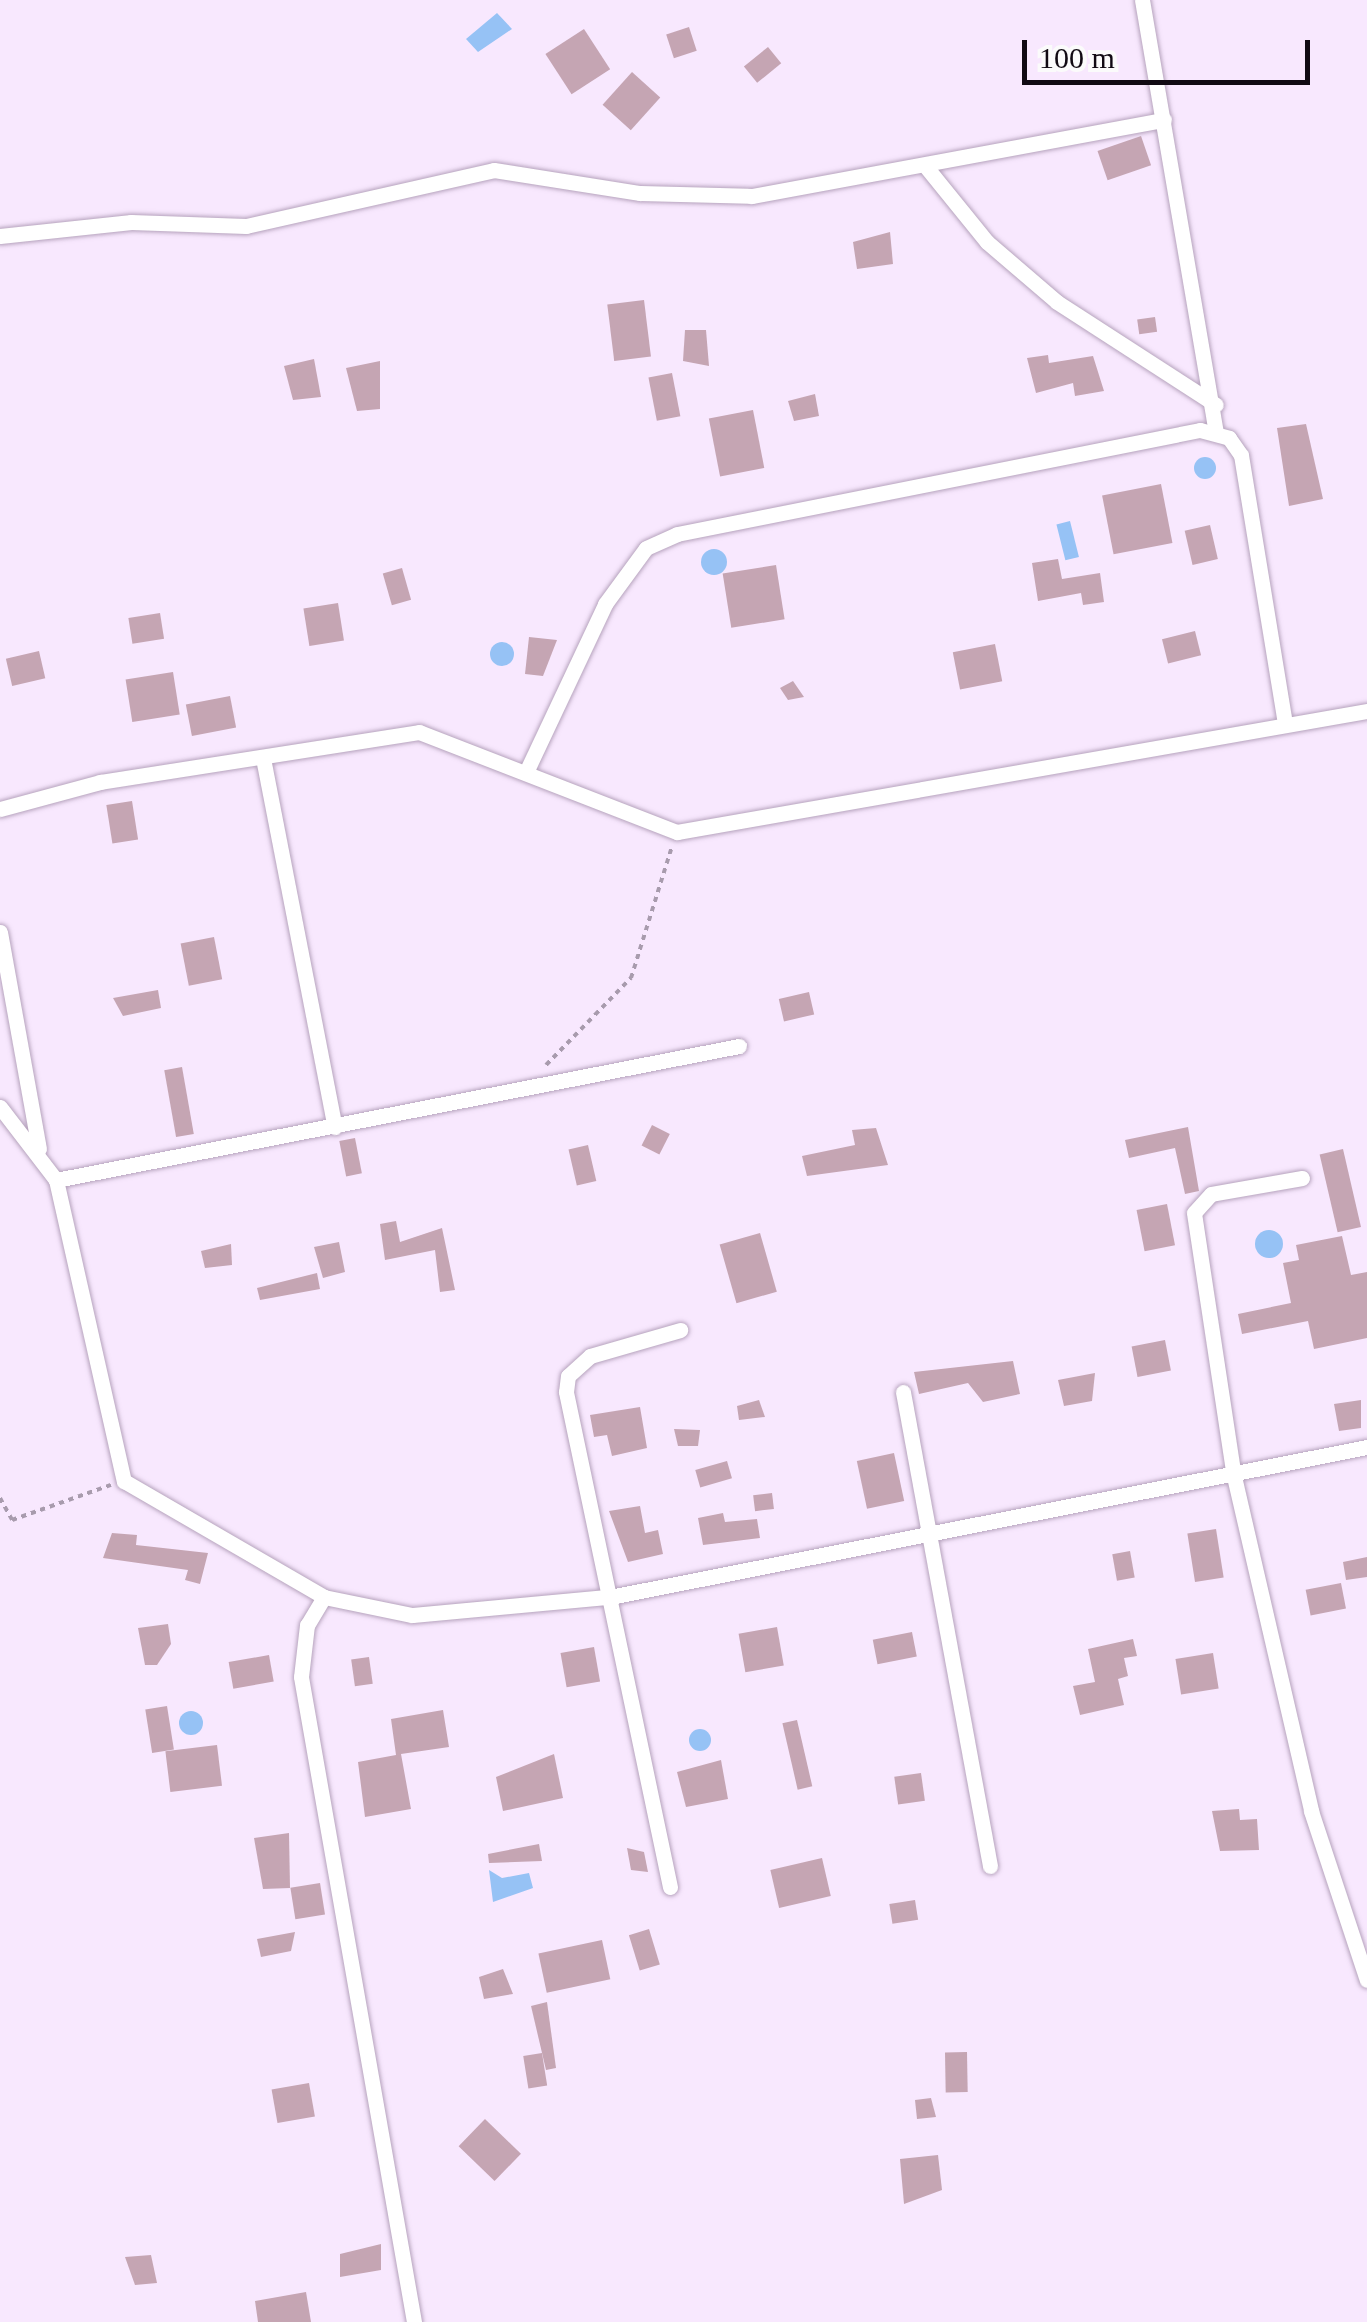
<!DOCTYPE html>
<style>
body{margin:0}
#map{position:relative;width:1367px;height:2322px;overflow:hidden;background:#f8e8fe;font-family:"Times New Roman",serif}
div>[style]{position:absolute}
.water>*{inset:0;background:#96c2f5;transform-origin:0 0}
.round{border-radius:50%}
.building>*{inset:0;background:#c5a5b3;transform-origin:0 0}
.path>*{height:4px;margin-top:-2px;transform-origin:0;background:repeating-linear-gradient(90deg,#a89bad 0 5px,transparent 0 10px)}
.roads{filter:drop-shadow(0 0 2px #b6a3bd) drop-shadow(0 0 2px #b6a3bd)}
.minor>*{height:15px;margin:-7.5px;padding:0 7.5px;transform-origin:7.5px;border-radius:7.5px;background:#fff}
span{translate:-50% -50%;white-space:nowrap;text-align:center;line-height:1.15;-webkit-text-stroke:10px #fbfbfb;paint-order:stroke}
.scale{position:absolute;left:1022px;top:40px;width:288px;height:45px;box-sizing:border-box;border:5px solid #110a13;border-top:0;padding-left:12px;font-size:30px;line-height:35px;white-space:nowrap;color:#110a13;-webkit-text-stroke:8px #fbfbfb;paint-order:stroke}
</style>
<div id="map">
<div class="water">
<div style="clip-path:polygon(497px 13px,512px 29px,478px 52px,466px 39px)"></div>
<div class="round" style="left:1194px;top:457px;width:22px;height:22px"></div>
<div style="left:1070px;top:521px;width:37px;height:14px;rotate:76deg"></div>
<div class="round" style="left:701px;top:549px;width:26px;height:26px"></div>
<div class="round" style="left:490px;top:642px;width:24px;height:24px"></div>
<div class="round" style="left:1255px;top:1230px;width:28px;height:28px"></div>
<div class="round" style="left:179px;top:1711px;width:24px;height:24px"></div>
<div class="round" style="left:689px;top:1729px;width:22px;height:22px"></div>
<div style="clip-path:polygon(489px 1870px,502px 1878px,529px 1873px,533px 1888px,493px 1902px)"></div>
</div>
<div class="building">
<div style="left:689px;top:27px;width:25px;height:24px;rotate:72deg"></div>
<div style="left:584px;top:29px;width:48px;height:46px;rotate:57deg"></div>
<div style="left:768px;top:47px;width:21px;height:31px;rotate:51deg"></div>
<div style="left:632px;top:72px;width:38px;height:44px;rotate:42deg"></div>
<div style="left:1141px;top:136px;width:31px;height:46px;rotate:71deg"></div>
<div style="clip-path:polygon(890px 232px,893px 264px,857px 269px,853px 242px)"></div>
<div style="left:644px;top:300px;width:57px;height:37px;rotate:83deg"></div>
<div style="left:1155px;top:317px;width:15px;height:18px;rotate:82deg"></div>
<div style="clip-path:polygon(685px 330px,706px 330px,709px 366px,683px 361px)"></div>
<div style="clip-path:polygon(1048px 355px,1049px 363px,1093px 356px,1104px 391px,1075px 396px,1073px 383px,1036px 393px,1027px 358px)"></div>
<div style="clip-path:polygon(314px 359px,321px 397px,293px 400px,284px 366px)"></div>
<div style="clip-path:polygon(380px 361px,380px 409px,357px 411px,346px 368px)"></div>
<div style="left:672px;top:373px;width:44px;height:24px;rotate:79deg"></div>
<div style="clip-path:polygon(815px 394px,819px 416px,794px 421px,788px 401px)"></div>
<div style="left:753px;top:410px;width:59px;height:45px;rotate:79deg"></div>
<div style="clip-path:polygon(1306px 424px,1323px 499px,1289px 506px,1277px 428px)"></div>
<div style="left:1161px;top:484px;width:60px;height:60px;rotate:79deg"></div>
<div style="left:1210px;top:525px;width:35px;height:26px;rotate:77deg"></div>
<div style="clip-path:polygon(1058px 559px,1062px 579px,1100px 573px,1104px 602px,1083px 605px,1081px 593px,1038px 601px,1032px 563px)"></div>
<div style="left:776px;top:565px;width:55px;height:54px;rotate:81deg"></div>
<div style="left:402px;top:568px;width:33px;height:20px;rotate:74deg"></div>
<div style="left:338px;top:603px;width:38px;height:35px;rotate:81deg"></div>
<div style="left:160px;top:613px;width:26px;height:32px;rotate:81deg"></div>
<div style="left:1195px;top:631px;width:25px;height:34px;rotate:76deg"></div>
<div style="clip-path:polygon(529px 637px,557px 640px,543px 676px,525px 674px)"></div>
<div style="left:995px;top:644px;width:38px;height:43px;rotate:79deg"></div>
<div style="left:39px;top:651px;width:28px;height:34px;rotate:77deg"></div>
<div style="left:173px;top:672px;width:43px;height:48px;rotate:81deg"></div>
<div style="clip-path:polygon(793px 681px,804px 697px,788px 700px,780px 688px)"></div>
<div style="left:230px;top:696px;width:32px;height:45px;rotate:79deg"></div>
<div style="left:132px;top:801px;width:39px;height:26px;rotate:81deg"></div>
<div style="left:214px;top:937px;width:43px;height:34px;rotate:79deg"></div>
<div style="clip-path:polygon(158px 990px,161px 1008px,123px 1016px,113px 998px)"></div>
<div style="left:809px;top:992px;width:23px;height:31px;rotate:77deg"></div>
<div style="left:182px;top:1067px;width:68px;height:18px;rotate:80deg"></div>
<div style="left:652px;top:1125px;width:20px;height:23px;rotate:27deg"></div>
<div style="clip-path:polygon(1188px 1127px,1199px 1191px,1185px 1194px,1175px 1148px,1129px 1158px,1125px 1140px)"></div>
<div style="clip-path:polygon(876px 1128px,888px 1165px,807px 1176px,802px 1156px,855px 1145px,852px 1130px)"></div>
<div style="left:355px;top:1138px;width:36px;height:16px;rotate:79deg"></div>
<div style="left:588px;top:1145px;width:37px;height:20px;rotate:77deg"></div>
<div style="left:1343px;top:1149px;width:80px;height:24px;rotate:77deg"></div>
<div style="left:1167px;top:1204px;width:42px;height:31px;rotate:79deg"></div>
<div style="clip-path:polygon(396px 1221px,400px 1242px,442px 1228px,455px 1290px,440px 1292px,435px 1250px,385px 1260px,380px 1224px)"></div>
<div style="left:760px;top:1233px;width:61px;height:42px;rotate:74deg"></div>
<div style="clip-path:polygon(1342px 1236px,1351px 1275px,1367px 1272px,1367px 1338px,1314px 1349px,1308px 1321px,1242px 1334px,1238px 1314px,1291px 1303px,1283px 1263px,1299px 1260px,1296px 1245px)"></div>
<div style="clip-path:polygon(339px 1242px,345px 1272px,323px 1278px,314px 1247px)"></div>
<div style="clip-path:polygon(231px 1244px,232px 1265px,205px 1268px,201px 1251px)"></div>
<div style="clip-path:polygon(317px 1273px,320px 1289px,260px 1300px,257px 1288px)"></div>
<div style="left:1165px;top:1340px;width:31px;height:34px;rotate:79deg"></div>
<div style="clip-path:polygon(1013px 1361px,1020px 1394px,983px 1402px,968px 1383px,919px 1394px,914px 1372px)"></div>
<div style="clip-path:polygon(1095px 1373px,1092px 1401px,1064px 1406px,1058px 1380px)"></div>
<div style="clip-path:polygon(759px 1400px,765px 1417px,739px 1420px,737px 1406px)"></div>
<div style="clip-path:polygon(1361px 1400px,1361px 1428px,1339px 1431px,1334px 1404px)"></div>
<div style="clip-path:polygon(640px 1407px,647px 1448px,612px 1456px,607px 1435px,594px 1437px,590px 1415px)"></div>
<div style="clip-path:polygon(674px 1429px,700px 1430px,698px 1446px,678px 1446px)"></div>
<div style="left:894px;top:1453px;width:49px;height:38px;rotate:78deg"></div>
<div style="left:727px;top:1461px;width:18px;height:33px;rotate:74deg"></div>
<div style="left:772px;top:1493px;width:16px;height:19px;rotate:83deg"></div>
<div style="clip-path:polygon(640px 1506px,645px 1533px,658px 1530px,663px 1554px,628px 1562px,609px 1511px)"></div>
<div style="clip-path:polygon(723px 1513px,725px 1522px,757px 1519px,760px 1538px,703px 1545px,698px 1518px)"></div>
<div style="left:1216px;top:1529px;width:49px;height:29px;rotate:81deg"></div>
<div style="clip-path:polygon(112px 1533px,137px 1535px,136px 1545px,208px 1553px,200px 1584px,185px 1580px,188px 1570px,103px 1558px)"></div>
<div style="left:1130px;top:1551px;width:27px;height:18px;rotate:80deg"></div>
<div style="clip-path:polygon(1367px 1557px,1367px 1577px,1346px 1580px,1343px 1562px)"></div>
<div style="left:1341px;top:1583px;width:26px;height:36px;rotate:79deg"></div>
<div style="clip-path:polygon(168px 1624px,171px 1644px,157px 1665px,145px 1665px,138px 1628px)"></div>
<div style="left:777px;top:1627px;width:39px;height:39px;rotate:80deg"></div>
<div style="left:912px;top:1632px;width:25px;height:40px;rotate:79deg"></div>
<div style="clip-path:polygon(1133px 1639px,1137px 1656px,1124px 1658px,1128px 1676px,1118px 1679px,1124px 1705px,1080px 1715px,1073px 1686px,1095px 1682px,1088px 1649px)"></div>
<div style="left:594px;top:1647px;width:35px;height:34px;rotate:80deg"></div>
<div style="left:1213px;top:1653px;width:36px;height:38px;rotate:81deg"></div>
<div style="left:269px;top:1655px;width:27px;height:41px;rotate:80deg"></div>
<div style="left:369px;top:1657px;width:27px;height:18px;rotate:82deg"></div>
<div style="left:167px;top:1706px;width:44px;height:22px;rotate:81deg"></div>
<div style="clip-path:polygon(443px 1710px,449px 1747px,401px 1754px,411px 1809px,365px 1817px,358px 1762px,396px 1755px,391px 1719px)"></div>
<div style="left:797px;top:1720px;width:68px;height:15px;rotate:77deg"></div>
<div style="left:217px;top:1745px;width:41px;height:52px;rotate:83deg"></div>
<div style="clip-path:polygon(554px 1754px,563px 1798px,503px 1811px,496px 1777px)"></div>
<div style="clip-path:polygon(721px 1760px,728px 1799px,686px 1807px,677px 1772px)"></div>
<div style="left:921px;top:1773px;width:28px;height:27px;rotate:82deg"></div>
<div style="clip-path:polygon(1239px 1809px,1240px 1820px,1257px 1819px,1259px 1850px,1220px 1851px,1212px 1811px)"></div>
<div style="clip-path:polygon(289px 1833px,290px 1888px,263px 1889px,254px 1838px)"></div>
<div style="clip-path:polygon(539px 1844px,542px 1861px,489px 1863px,488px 1854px)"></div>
<div style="clip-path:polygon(627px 1848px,644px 1852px,648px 1872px,631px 1870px)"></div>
<div style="left:822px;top:1858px;width:39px;height:53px;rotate:77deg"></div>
<div style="left:320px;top:1883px;width:32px;height:30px;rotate:81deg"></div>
<div style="left:915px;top:1900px;width:20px;height:26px;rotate:81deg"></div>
<div style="left:649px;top:1929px;width:37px;height:21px;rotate:73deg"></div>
<div style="clip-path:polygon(295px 1932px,291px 1951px,261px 1957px,257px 1939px)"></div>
<div style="left:602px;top:1940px;width:40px;height:65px;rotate:78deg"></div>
<div style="clip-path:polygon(503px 1969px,513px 1994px,484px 1999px,479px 1977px)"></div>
<div style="clip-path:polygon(547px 2002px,556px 2068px,546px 2070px,531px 2006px)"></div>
<div style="left:967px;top:2052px;width:40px;height:22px;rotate:89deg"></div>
<div style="left:542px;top:2053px;width:33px;height:19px;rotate:81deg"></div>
<div style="left:309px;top:2083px;width:34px;height:38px;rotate:80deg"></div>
<div style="clip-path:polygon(931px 2098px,936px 2117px,917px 2119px,915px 2100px)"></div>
<div style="left:485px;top:2119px;width:50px;height:38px;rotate:44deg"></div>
<div style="clip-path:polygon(938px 2155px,942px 2190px,904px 2204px,900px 2159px)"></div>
<div style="clip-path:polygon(381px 2244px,381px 2270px,340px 2277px,340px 2254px)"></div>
<div style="clip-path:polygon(151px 2255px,157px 2283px,135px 2285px,125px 2257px)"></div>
<div style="clip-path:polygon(306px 2292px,311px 2322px,258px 2322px,255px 2301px)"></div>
</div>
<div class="path">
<div style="left:546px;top:1065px;width:122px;rotate:-45.7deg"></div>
<div style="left:631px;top:978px;width:138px;rotate:-72.7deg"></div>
<div style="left:0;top:1498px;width:25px;rotate:61deg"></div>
<div style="left:12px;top:1520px;width:105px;rotate:-19.5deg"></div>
</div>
<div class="roads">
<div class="minor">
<div style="left:1142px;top:0;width:437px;rotate:80.3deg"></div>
<div style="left:927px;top:168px;width:95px;rotate:51deg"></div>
<div style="left:987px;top:242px;width:92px;rotate:40.6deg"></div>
<div style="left:1057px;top:302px;width:189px;rotate:32.9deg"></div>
<div style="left:0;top:236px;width:132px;rotate:-6.1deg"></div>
<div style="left:131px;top:222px;width:115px;rotate:2deg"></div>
<div style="left:246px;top:226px;width:254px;rotate:-12.7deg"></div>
<div style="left:494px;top:170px;width:148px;rotate:9deg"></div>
<div style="left:640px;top:193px;width:112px;rotate:1.5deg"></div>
<div style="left:752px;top:196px;width:419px;rotate:-10.5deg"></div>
<div style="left:263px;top:758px;width:376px;rotate:79deg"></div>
<div style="left:528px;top:768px;width:181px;rotate:-64.8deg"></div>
<div style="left:605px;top:604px;width:69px;rotate:-53.8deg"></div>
<div style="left:646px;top:548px;width:34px;rotate:-24deg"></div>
<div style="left:677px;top:534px;width:533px;rotate:-11.25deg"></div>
<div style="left:1200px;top:430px;width:30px;rotate:15deg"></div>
<div style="left:1229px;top:438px;width:21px;rotate:55deg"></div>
<div style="left:1241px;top:455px;width:273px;rotate:80.7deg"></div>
<div style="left:0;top:809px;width:104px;rotate:-15.1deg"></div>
<div style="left:100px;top:782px;width:323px;rotate:-8.9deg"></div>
<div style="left:419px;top:732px;width:277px;rotate:21.2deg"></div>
<div style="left:677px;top:832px;width:701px;rotate:-9.95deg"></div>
<div style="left:0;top:932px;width:220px;rotate:79.8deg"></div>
<div style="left:0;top:1107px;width:92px;rotate:52.5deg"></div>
<div style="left:56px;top:1180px;width:309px;rotate:77.3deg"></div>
<div style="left:124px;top:1481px;width:231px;rotate:30.1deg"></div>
<div style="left:324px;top:1597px;width:33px;rotate:121deg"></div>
<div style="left:307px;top:1625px;width:52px;rotate:96.6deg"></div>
<div style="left:301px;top:1677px;width:655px;rotate:80.06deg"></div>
<div style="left:1302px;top:1178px;width:92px;rotate:170deg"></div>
<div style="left:1211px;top:1194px;width:25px;rotate:132deg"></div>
<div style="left:1194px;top:1213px;width:262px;rotate:81.4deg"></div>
<div style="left:1233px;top:1472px;width:348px;rotate:77deg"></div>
<div style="left:1311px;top:1811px;width:178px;rotate:71.7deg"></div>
<div style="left:56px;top:1180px;width:696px;rotate:-11.1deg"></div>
<div style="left:903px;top:1392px;width:482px;rotate:79.6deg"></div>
<div style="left:324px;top:1597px;width:90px;rotate:11.6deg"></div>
<div style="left:412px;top:1615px;width:204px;rotate:-5.3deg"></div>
<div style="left:615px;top:1596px;width:767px;rotate:-11.21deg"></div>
<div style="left:670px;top:1887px;width:506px;rotate:-101.87deg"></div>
<div style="left:566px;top:1392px;width:16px;rotate:-83deg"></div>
<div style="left:568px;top:1376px;width:30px;rotate:-42deg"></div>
<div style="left:590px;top:1356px;width:94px;rotate:-16.1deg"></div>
</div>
</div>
<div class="scale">100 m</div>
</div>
